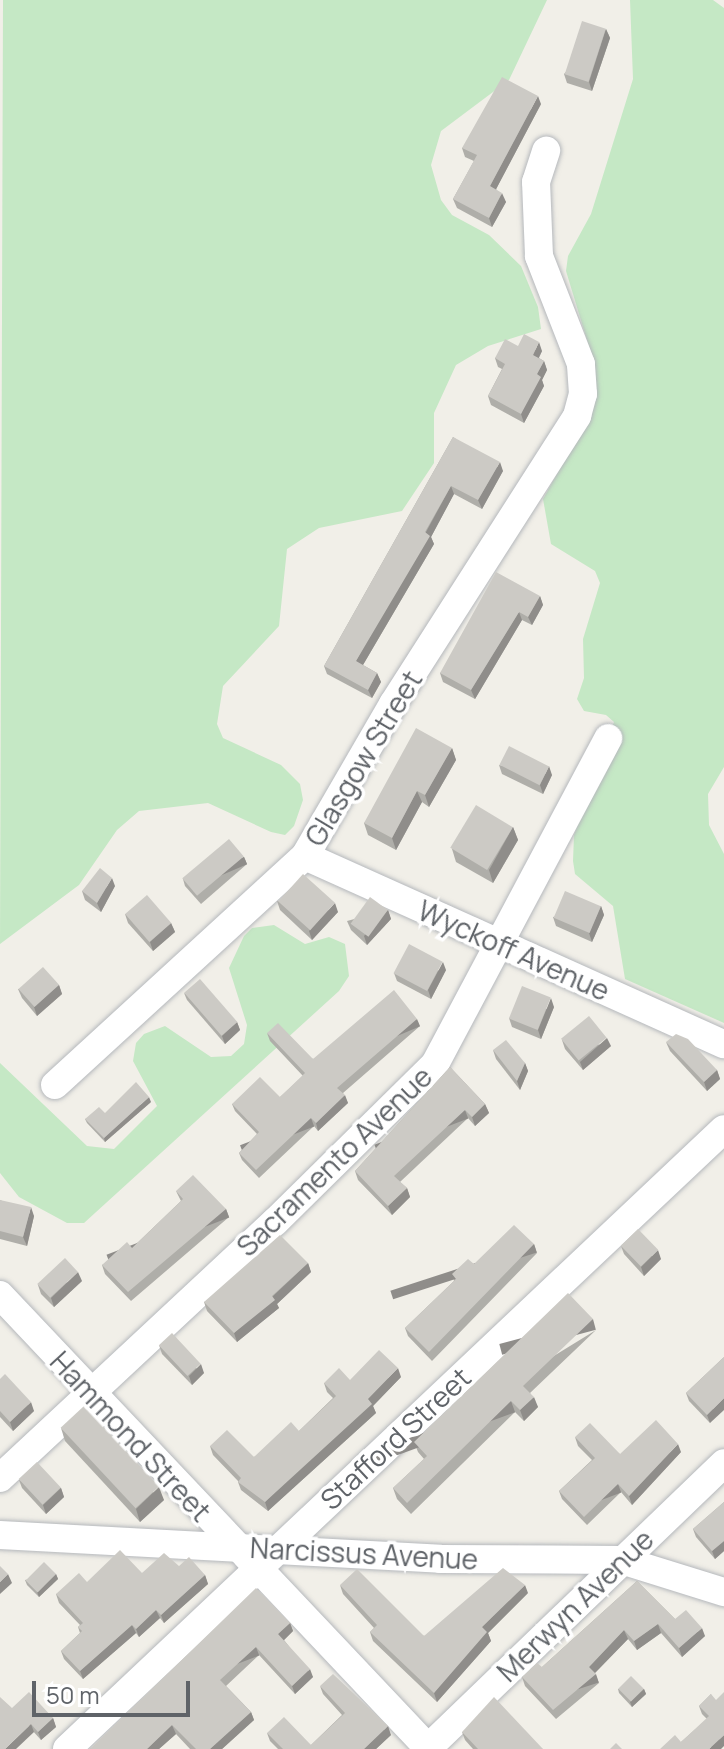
<!DOCTYPE html>
<style>
body{margin:0}
#map{position:relative;width:724px;height:1749px;overflow:hidden;background:#f1efe8;font-family:Manrope,sans-serif}
div>[style]{position:absolute}
.green>*{inset:0;background:#c5e8c5}
.roads{filter:drop-shadow(0 0 2px #b5b8bc) drop-shadow(0 0 2px #b5b8bc)}
.minor>*{height:28px;margin:-14px;padding:0 14px;transform-origin:14px;border-radius:14px;background:#fff}
.wall>*{inset:0;background:#afaea9}
.shaded-wall>*{inset:0;background:#8f8d8a;transform-origin:0 0}
.building>*{inset:0;background:#cccac5;transform-origin:0 0}
span{translate:-50% -50%;white-space:nowrap;text-align:center;line-height:1.15;-webkit-text-stroke:7px #fff;paint-order:stroke}
.street-label{font-size:28px;color:#5f6368}
.scale{position:absolute;left:32px;top:1681px;width:158px;height:36px;box-sizing:border-box;border:4px solid #5f6368;border-top:0;padding-left:10px;font-size:24px;line-height:28px;white-space:nowrap;color:#5f6368;-webkit-text-stroke:6px #fff;paint-order:stroke}
</style>
<div id="map">
<div class="green">
<div style="clip-path:polygon(3px 0,547px 0,509px 80px,441px 131px,431px 165px,441px 200px,452px 215px,489px 235px,521px 266px,538px 307px,541px 329px,488px 346px,456px 365px,434px 413px,434px 463px,402px 511px,319px 528px,287px 549px,279px 626px,223px 686px,217px 724px,223px 738px,281px 765px,300px 784px,303px 800px,294px 826px,285px 835px,271px 832px,208px 803px,139px 811px,117px 830px,79px 885px,0 944px)"></div>
<div style="clip-path:polygon(630px 0,713px 0,724px 8px,724px 767px,708px 794px,709px 825px,724px 854px,724px 1023px,625px 979px,613px 906px,575px 874px,573px 861px,574px 835px,614px 722px,606px 715px,584px 711px,577px 699px,584px 678px,583px 639px,600px 583px,595px 571px,551px 544px,543px 499px,592px 411px,590px 350px,566px 271px,568px 256px,591px 214px,633px 79px)"></div>
<div style="clip-path:polygon(274px 925px,305px 944px,329px 937px,345px 944px,349px 976px,339px 991px,84px 1223px,67px 1223px,19px 1197px,0 1173px,0 1063px,87px 1146px,114px 1149px,157px 1106px,133px 1061px,136px 1043px,144px 1034px,165px 1026px,211px 1057px,231px 1056px,244px 1044px,247px 1025px,229px 968px,244px 936px,252px 928px)"></div>
</div>
<div class="roads">
<div class="minor">
<div style="left:305px;top:856px;width:459px;rotate:24.2deg"></div>
<div style="left:55px;top:1085px;width:339px;rotate:-42.5deg"></div>
<div style="left:305px;top:856px;width:176px;rotate:-59.9deg"></div>
<div style="left:393px;top:704px;width:342px;rotate:-57.4deg"></div>
<div style="left:577px;top:416px;width:23px;rotate:-75deg"></div>
<div style="left:583px;top:394px;width:30px;rotate:-94deg"></div>
<div style="left:581px;top:364px;width:116px;rotate:-111.3deg"></div>
<div style="left:539px;top:256px;width:74px;rotate:-92.3deg"></div>
<div style="left:536px;top:182px;width:33px;rotate:-72deg"></div>
<div style="left:0;top:1295px;width:625px;rotate:46.62deg"></div>
<div style="left:0;top:1478px;width:377px;rotate:-43deg"></div>
<div style="left:276px;top:1221px;width:223px;rotate:-44.6deg"></div>
<div style="left:435px;top:1064px;width:369px;rotate:-62deg"></div>
<div style="left:0;top:1535px;width:441px;rotate:3.1deg"></div>
<div style="left:440px;top:1559px;width:181px;rotate:0.3deg"></div>
<div style="left:621px;top:1560px;width:108px;rotate:17.3deg"></div>
<div style="left:67px;top:1749px;width:903px;rotate:-43.34deg"></div>
<div style="left:427px;top:1749px;width:412px;rotate:-43.9deg"></div>
</div>
</div>
<div class="wall">
<div style="clip-path:polygon(606px 29px,610px 38px,592px 91px,567px 83px,564px 74px)"></div>
<div style="clip-path:polygon(541px 104px,496px 189px,506px 202px,492px 227px,457px 208px,453px 199px,474px 161px,465px 157px,462px 148px)"></div>
<div style="clip-path:polygon(518px 346px,542px 351px,539px 358px,544px 361px,547px 370px,542px 380px,544px 386px,524px 423px,491px 405px,488px 396px,502px 369px,498px 367px,495px 358px)"></div>
<div style="clip-path:polygon(453px 437px,503px 471px,482px 509px,454px 494px,431px 537px,434px 544px,363px 665px,377px 673px,381px 682px,372px 698px,327px 674px,324px 666px)"></div>
<div style="clip-path:polygon(540px 596px,543px 605px,532px 625px,522px 620px,475px 699px,443px 682px,440px 673px)"></div>
<div style="clip-path:polygon(452px 748px,456px 760px,429px 807px,422px 802px,396px 850px,368px 835px,364px 823px)"></div>
<div style="clip-path:polygon(499px 765px,552px 775px,543px 794px,502px 774px)"></div>
<div style="clip-path:polygon(513px 827px,518px 840px,493px 883px,456px 862px,452px 849px)"></div>
<div style="clip-path:polygon(244px 857px,247px 864px,201px 904px,185px 886px,183px 879px)"></div>
<div style="clip-path:polygon(115px 886px,101px 912px,85px 900px,82px 891px)"></div>
<div style="clip-path:polygon(277px 901px,338px 912px,312px 940px,280px 910px)"></div>
<div style="clip-path:polygon(601px 906px,604px 915px,592px 942px,556px 926px,553px 917px)"></div>
<div style="clip-path:polygon(388px 910px,391px 919px,367px 945px,351px 930px,347px 921px)"></div>
<div style="clip-path:polygon(125px 914px,171px 923px,175px 932px,153px 951px,128px 923px)"></div>
<div style="clip-path:polygon(446px 970px,431px 999px,397px 981px,394px 973px)"></div>
<div style="clip-path:polygon(59px 985px,62px 994px,37px 1016px,22px 998px,18px 989px)"></div>
<div style="clip-path:polygon(184px 993px,237px 1022px,240px 1030px,225px 1044px,187px 1000px)"></div>
<div style="clip-path:polygon(554px 1007px,541px 1039px,512px 1027px,509px 1018px)"></div>
<div style="clip-path:polygon(420px 1026px,343px 1093px,348px 1103px,318px 1131px,314px 1126px,259px 1178px,242px 1160px,239px 1153px,257px 1134px,235px 1111px,232px 1104px,280px 1097px,303px 1076px,270px 1041px,267px 1033px,313px 1059px)"></div>
<div style="clip-path:polygon(562px 1040px,611px 1046px,583px 1070px,565px 1049px)"></div>
<div style="clip-path:polygon(666px 1042px,717px 1070px,720px 1079px,707px 1091px,670px 1051px)"></div>
<div style="clip-path:polygon(493px 1050px,525px 1063px,528px 1071px,520px 1090px,496px 1059px)"></div>
<div style="clip-path:polygon(450px 1067px,485px 1104px,489px 1113px,475px 1126px,468px 1118px,400px 1182px,407px 1188px,410px 1197px,392px 1215px,358px 1180px,355px 1171px)"></div>
<div style="clip-path:polygon(151px 1102px,105px 1142px,87px 1123px,85px 1119px)"></div>
<div style="clip-path:polygon(176px 1191px,226px 1209px,229px 1217px,131px 1301px,105px 1274px,102px 1265px,132px 1248px,181px 1201px)"></div>
<div style="clip-path:polygon(0 1200px,34px 1216px,27px 1246px,0 1239px)"></div>
<div style="clip-path:polygon(534px 1244px,537px 1253px,432px 1361px,408px 1336px,405px 1328px,454px 1281px,452px 1274px,474px 1264px)"></div>
<div style="clip-path:polygon(621px 1246px,661px 1259px,644px 1276px,624px 1254px)"></div>
<div style="clip-path:polygon(308px 1263px,311px 1272px,277px 1304px,279px 1308px,237px 1342px,207px 1311px,204px 1302px)"></div>
<div style="clip-path:polygon(82px 1281px,54px 1307px,41px 1294px,38px 1285px)"></div>
<div style="clip-path:polygon(596px 1330px,530px 1393px,538px 1407px,524px 1421px,515px 1412px,411px 1514px,397px 1499px,393px 1488px,424px 1459px,418px 1452px,414px 1442px)"></div>
<div style="clip-path:polygon(159px 1345px,204px 1373px,192px 1385px,162px 1354px)"></div>
<div style="clip-path:polygon(724px 1357px,710px 1423px,689px 1401px,686px 1393px)"></div>
<div style="clip-path:polygon(401px 1377px,373px 1406px,376px 1413px,268px 1511px,241px 1490px,238px 1482px,238px 1481px,213px 1455px,210px 1446px,254px 1457px,299px 1431px,333px 1398px,327px 1392px,324px 1383px)"></div>
<div style="clip-path:polygon(0 1379px,34px 1411px,13px 1431px,0 1417px)"></div>
<div style="clip-path:polygon(61px 1428px,164px 1500px,140px 1522px,65px 1441px)"></div>
<div style="clip-path:polygon(575px 1437px,620px 1454px,681px 1452px,632px 1505px,621px 1492px,587px 1525px,562px 1499px,559px 1491px,592px 1460px,578px 1446px)"></div>
<div style="clip-path:polygon(19px 1480px,61px 1488px,64px 1497px,46px 1514px,22px 1488px)"></div>
<div style="clip-path:polygon(724px 1502px,724px 1551px,715px 1559px,696px 1537px,693px 1529px)"></div>
<div style="clip-path:polygon(179px 1566px,205px 1575px,208px 1584px,164px 1623px,160px 1618px,139px 1637px,136px 1633px,83px 1679px,64px 1659px,61px 1651px,80px 1633px,78px 1627px,80px 1625px,59px 1603px,56px 1594px,142px 1573px)"></div>
<div style="clip-path:polygon(56px 1574px,58px 1579px,39px 1597px,27px 1585px,25px 1580px)"></div>
<div style="clip-path:polygon(637px 1581px,675px 1619px,705px 1636px,682px 1657px,661px 1633px,637px 1650px,628px 1639px,595px 1673px,599px 1683px,556px 1719px,525px 1686px,522px 1677px,542px 1667px)"></div>
<div style="clip-path:polygon(340px 1585px,424px 1636px,528px 1593px,488px 1633px,491px 1641px,437px 1702px,373px 1641px,370px 1632px,374px 1628px,343px 1594px)"></div>
<div style="clip-path:polygon(290px 1623px,293px 1631px,284px 1640px,313px 1677px,295px 1694px,259px 1655px,226px 1686px,251px 1712px,254px 1720px,222px 1749px,190px 1749px,176px 1734px,159px 1749px,90px 1749px)"></div>
<div style="clip-path:polygon(320px 1686px,391px 1735px,376px 1749px,278px 1749px,270px 1741px,267px 1733px,311px 1745px,342px 1715px,323px 1694px)"></div>
<div style="clip-path:polygon(618px 1689px,644px 1689px,646px 1694px,632px 1707px,619px 1693px)"></div>
<div style="clip-path:polygon(711px 1694px,721px 1749px,681px 1742px,707px 1719px,702px 1714px,699px 1706px)"></div>
<div style="clip-path:polygon(12px 1708px,53px 1718px,56px 1727px,41px 1740px)"></div>
<div style="clip-path:polygon(462px 1732px,543px 1749px,473px 1749px,465px 1740px)"></div>
</div>
<div class="shaded-wall">
<div style="clip-path:polygon(606px 29px,610px 38px,592px 91px,589px 82px)"></div>
<div style="clip-path:polygon(538px 96px,541px 104px,493px 195px,490px 186px)"></div>
<div style="clip-path:polygon(502px 193px,506px 202px,492px 227px,489px 218px)"></div>
<div style="clip-path:polygon(539px 342px,542px 351px,536px 363px,533px 355px)"></div>
<div style="clip-path:polygon(544px 361px,547px 370px,542px 380px,544px 386px,524px 423px,521px 414px,537px 374px)"></div>
<div style="clip-path:polygon(500px 462px,503px 471px,482px 509px,478px 500px)"></div>
<div style="clip-path:polygon(451px 486px,454px 494px,431px 537px,434px 544px,360px 670px,356px 661px)"></div>
<div style="clip-path:polygon(540px 596px,543px 605px,532px 625px,528px 617px)"></div>
<div style="clip-path:polygon(519px 612px,522px 620px,475px 699px,471px 690px)"></div>
<div style="clip-path:polygon(377px 673px,381px 682px,372px 698px,368px 690px)"></div>
<div style="clip-path:polygon(452px 748px,456px 760px,429px 807px,425px 795px)"></div>
<div style="clip-path:polygon(549px 766px,552px 775px,543px 794px,540px 785px)"></div>
<div style="clip-path:polygon(417px 791px,422px 802px,396px 850px,392px 838px)"></div>
<div style="clip-path:polygon(513px 827px,518px 840px,493px 883px,489px 870px)"></div>
<div style="left:244px;top:857px;width:8px;height:61px;rotate:67deg"></div>
<div style="clip-path:polygon(112px 878px,115px 886px,101px 912px,97px 903px)"></div>
<div style="clip-path:polygon(335px 903px,338px 912px,312px 940px,309px 931px)"></div>
<div style="clip-path:polygon(601px 906px,604px 915px,592px 942px,589px 933px)"></div>
<div style="clip-path:polygon(388px 910px,391px 919px,367px 945px,364px 936px)"></div>
<div style="clip-path:polygon(171px 923px,175px 932px,153px 951px,150px 942px)"></div>
<div style="clip-path:polygon(443px 962px,446px 970px,431px 999px,428px 990px)"></div>
<div style="clip-path:polygon(59px 985px,62px 994px,37px 1016px,34px 1007px)"></div>
<div style="clip-path:polygon(551px 998px,554px 1007px,541px 1039px,538px 1030px)"></div>
<div style="left:417px;top:1019px;width:8px;height:106px;rotate:67deg"></div>
<div style="clip-path:polygon(237px 1022px,240px 1030px,225px 1044px,222px 1036px)"></div>
<div style="clip-path:polygon(607px 1038px,611px 1046px,583px 1070px,580px 1062px)"></div>
<div style="clip-path:polygon(525px 1063px,528px 1071px,520px 1090px,517px 1081px)"></div>
<div style="clip-path:polygon(717px 1070px,720px 1079px,707px 1091px,704px 1082px)"></div>
<div style="clip-path:polygon(345px 1095px,348px 1103px,318px 1131px,316px 1123px)"></div>
<div style="clip-path:polygon(149px 1097px,151px 1102px,105px 1142px,104px 1138px)"></div>
<div style="clip-path:polygon(485px 1104px,489px 1113px,475px 1126px,472px 1117px)"></div>
<div style="left:465px;top:1110px;width:9px;height:97px;rotate:69deg"></div>
<div style="left:311px;top:1118px;width:9px;height:76px;rotate:69deg"></div>
<div style="clip-path:polygon(407px 1188px,410px 1197px,392px 1215px,388px 1206px)"></div>
<div style="clip-path:polygon(31px 1207px,34px 1216px,27px 1246px,23px 1237px)"></div>
<div style="left:226px;top:1209px;width:9px;height:128px;rotate:69deg"></div>
<div style="left:534px;top:1244px;width:9px;height:151px;rotate:72deg"></div>
<div style="clip-path:polygon(658px 1250px,661px 1259px,644px 1276px,641px 1267px)"></div>
<div style="clip-path:polygon(308px 1263px,311px 1272px,277px 1304px,279px 1308px,237px 1342px,234px 1333px)"></div>
<div style="clip-path:polygon(78px 1272px,82px 1281px,54px 1307px,51px 1298px)"></div>
<div style="left:593px;top:1319px;width:11px;height:97px;rotate:75deg"></div>
<div style="clip-path:polygon(201px 1364px,204px 1373px,192px 1385px,189px 1376px)"></div>
<div style="clip-path:polygon(398px 1368px,401px 1377px,373px 1406px,376px 1413px,268px 1511px,265px 1502px)"></div>
<div style="clip-path:polygon(534px 1397px,538px 1407px,524px 1421px,520px 1410px)"></div>
<div style="clip-path:polygon(724px 1398px,724px 1410px,710px 1423px,707px 1415px)"></div>
<div style="left:511px;top:1401px;width:12px;height:146px;rotate:70deg"></div>
<div style="clip-path:polygon(31px 1402px,34px 1411px,13px 1431px,10px 1422px)"></div>
<div style="clip-path:polygon(678px 1444px,681px 1452px,632px 1505px,629px 1496px)"></div>
<div style="left:618px;top:1484px;width:9px;height:47px;rotate:69deg"></div>
<div style="clip-path:polygon(159px 1487px,164px 1500px,140px 1522px,136px 1509px)"></div>
<div style="clip-path:polygon(61px 1488px,64px 1497px,46px 1514px,43px 1505px)"></div>
<div style="clip-path:polygon(724px 1541px,724px 1551px,715px 1559px,712px 1551px)"></div>
<div style="clip-path:polygon(8px 1574px,12px 1583px,0 1594px,0 1582px)"></div>
<div style="clip-path:polygon(56px 1574px,58px 1579px,39px 1597px,37px 1592px)"></div>
<div style="clip-path:polygon(205px 1575px,208px 1584px,164px 1623px,161px 1615px)"></div>
<div style="clip-path:polygon(525px 1585px,528px 1593px,488px 1633px,491px 1641px,437px 1702px,434px 1693px,482px 1627px)"></div>
<div style="clip-path:polygon(156px 1610px,160px 1618px,139px 1637px,136px 1629px)"></div>
<div style="clip-path:polygon(290px 1623px,293px 1631px,281px 1643px,278px 1634px)"></div>
<div style="clip-path:polygon(658px 1624px,661px 1633px,637px 1650px,634px 1641px)"></div>
<div style="clip-path:polygon(132px 1625px,136px 1633px,83px 1679px,80px 1671px)"></div>
<div style="clip-path:polygon(702px 1628px,705px 1636px,682px 1657px,679px 1648px)"></div>
<div style="clip-path:polygon(624px 1630px,628px 1639px,592px 1676px,589px 1667px)"></div>
<div style="left:256px;top:1647px;width:9px;height:49px;rotate:69deg"></div>
<div style="clip-path:polygon(310px 1669px,313px 1677px,295px 1694px,292px 1686px)"></div>
<div style="left:596px;top:1674px;width:9px;height:56px;rotate:72deg"></div>
<div style="clip-path:polygon(644px 1689px,646px 1694px,632px 1707px,630px 1702px)"></div>
<div style="clip-path:polygon(251px 1712px,254px 1720px,222px 1749px,210px 1749px)"></div>
<div style="clip-path:polygon(53px 1718px,56px 1727px,41px 1740px,38px 1732px)"></div>
<div style="clip-path:polygon(31px 1724px,34px 1732px,16px 1749px,5px 1749px)"></div>
<div style="clip-path:polygon(172px 1725px,176px 1734px,159px 1749px,147px 1749px)"></div>
<div style="clip-path:polygon(388px 1726px,391px 1735px,376px 1749px,364px 1749px)"></div>
<div style="clip-path:polygon(724px 1735px,724px 1746px,721px 1749px,709px 1749px)"></div>
</div>
<div class="building">
<div style="left:582px;top:21px;width:25px;height:56px;rotate:18deg"></div>
<div style="clip-path:polygon(502px 77px,538px 96px,490px 186px,502px 193px,489px 218px,453px 199px,477px 155px,462px 148px)"></div>
<div style="clip-path:polygon(524px 334px,539px 342px,533px 355px,544px 361px,537px 374px,541px 377px,521px 414px,488px 396px,505px 364px,495px 358px,505px 339px,518px 346px)"></div>
<div style="clip-path:polygon(453px 437px,500px 462px,478px 500px,451px 486px,425px 532px,430px 536px,356px 661px,377px 673px,368px 690px,324px 666px)"></div>
<div style="clip-path:polygon(496px 572px,540px 596px,528px 617px,519px 612px,471px 690px,440px 673px)"></div>
<div style="clip-path:polygon(416px 728px,452px 748px,425px 795px,417px 791px,392px 838px,364px 823px)"></div>
<div style="left:509px;top:746px;width:45px;height:21px;rotate:27deg"></div>
<div style="left:476px;top:805px;width:43px;height:50px;rotate:31deg"></div>
<div style="left:229px;top:839px;width:23px;height:61px;rotate:50deg"></div>
<div style="clip-path:polygon(100px 868px,112px 878px,97px 903px,82px 891px)"></div>
<div style="left:303px;top:874px;width:43px;height:37px;rotate:42deg"></div>
<div style="left:565px;top:891px;width:39px;height:29px;rotate:23deg"></div>
<div style="left:147px;top:895px;width:37px;height:29px;rotate:49deg"></div>
<div style="left:370px;top:897px;width:22px;height:33px;rotate:36deg"></div>
<div style="left:409px;top:944px;width:38px;height:33px;rotate:28deg"></div>
<div style="left:43px;top:967px;width:24px;height:33px;rotate:48deg"></div>
<div style="left:200px;top:979px;width:57px;height:21px;rotate:49deg"></div>
<div style="left:522px;top:986px;width:31px;height:35px;rotate:22deg"></div>
<div style="clip-path:polygon(394px 990px,417px 1019px,337px 1088px,345px 1095px,316px 1123px,311px 1118px,256px 1170px,239px 1153px,259px 1132px,232px 1104px,260px 1077px,280px 1097px,305px 1073px,267px 1033px,278px 1023px,313px 1059px)"></div>
<div style="left:589px;top:1016px;width:28px;height:36px;rotate:51deg"></div>
<div style="clip-path:polygon(676px 1034px,688px 1039px,717px 1070px,704px 1082px,666px 1042px)"></div>
<div style="clip-path:polygon(506px 1040px,525px 1063px,517px 1081px,493px 1050px)"></div>
<div style="clip-path:polygon(450px 1067px,485px 1104px,472px 1117px,465px 1110px,394px 1176px,407px 1188px,388px 1206px,355px 1171px)"></div>
<div style="clip-path:polygon(136px 1082px,149px 1097px,104px 1138px,85px 1119px,99px 1107px,105px 1113px)"></div>
<div style="clip-path:polygon(193px 1175px,226px 1209px,128px 1292px,102px 1265px,127px 1242px,132px 1248px,183px 1199px,176px 1191px)"></div>
<div style="clip-path:polygon(0 1200px,31px 1207px,23px 1237px,0 1231px)"></div>
<div style="clip-path:polygon(514px 1225px,534px 1244px,429px 1352px,405px 1328px,456px 1279px,452px 1274px,468px 1259px,474px 1264px)"></div>
<div style="left:638px;top:1229px;width:29px;height:24px;rotate:46deg"></div>
<div style="clip-path:polygon(280px 1235px,308px 1263px,272px 1296px,275px 1300px,234px 1333px,204px 1302px)"></div>
<div style="left:65px;top:1258px;width:19px;height:38px;rotate:47deg"></div>
<div style="clip-path:polygon(568px 1293px,593px 1319px,523px 1386px,534px 1397px,520px 1410px,511px 1401px,407px 1503px,393px 1488px,427px 1456px,414px 1442px)"></div>
<div style="left:172px;top:1333px;width:42px;height:18px;rotate:47deg"></div>
<div style="clip-path:polygon(379px 1350px,398px 1368px,368px 1399px,372px 1404px,265px 1502px,238px 1482px,241px 1478px,210px 1446px,227px 1430px,254px 1457px,291px 1422px,299px 1431px,336px 1396px,324px 1383px,339px 1368px,350px 1380px)"></div>
<div style="clip-path:polygon(724px 1357px,724px 1398px,707px 1415px,686px 1393px)"></div>
<div style="clip-path:polygon(5px 1374px,31px 1402px,10px 1422px,0 1411px,0 1379px)"></div>
<div style="left:84px;top:1406px;width:110px;height:32px;rotate:47deg"></div>
<div style="clip-path:polygon(656px 1420px,678px 1444px,629px 1496px,618px 1484px,584px 1517px,559px 1491px,595px 1458px,575px 1437px,590px 1423px,620px 1454px)"></div>
<div style="left:37px;top:1462px;width:35px;height:25px;rotate:47deg"></div>
<div style="clip-path:polygon(724px 1502px,724px 1541px,712px 1551px,693px 1529px)"></div>
<div style="clip-path:polygon(120px 1550px,142px 1573px,164px 1553px,179px 1566px,189px 1557px,205px 1575px,161px 1615px,156px 1610px,136px 1629px,132px 1625px,80px 1671px,61px 1651px,82px 1631px,78px 1627px,83px 1623px,56px 1594px,79px 1573px,87px 1582px)"></div>
<div style="left:44px;top:1562px;width:17px;height:26px;rotate:45deg"></div>
<div style="clip-path:polygon(0 1566px,8px 1574px,0 1582px)"></div>
<div style="clip-path:polygon(503px 1568px,525px 1585px,482px 1627px,487px 1632px,434px 1693px,370px 1632px,377px 1625px,340px 1585px,357px 1569px,424px 1636px)"></div>
<div style="clip-path:polygon(637px 1581px,675px 1619px,686px 1610px,702px 1628px,679px 1648px,658px 1624px,634px 1641px,624px 1630px,589px 1667px,596px 1674px,553px 1710px,522px 1677px,537px 1663px,542px 1667px)"></div>
<div style="clip-path:polygon(256px 1588px,290px 1623px,278px 1634px,310px 1669px,292px 1686px,256px 1647px,220px 1680px,251px 1712px,210px 1749px,196px 1749px,172px 1725px,147px 1749px,90px 1749px)"></div>
<div style="clip-path:polygon(333px 1674px,388px 1726px,364px 1749px,283px 1749px,267px 1733px,284px 1717px,311px 1745px,345px 1713px,320px 1686px)"></div>
<div style="left:631px;top:1676px;width:18px;height:18px;rotate:45deg"></div>
<div style="clip-path:polygon(29px 1692px,53px 1718px,38px 1732px,31px 1724px,5px 1749px,0 1749px,0 1697px,12px 1708px)"></div>
<div style="clip-path:polygon(724px 1692px,724px 1735px,709px 1749px,660px 1749px,675px 1735px,681px 1742px,709px 1716px,699px 1706px,711px 1694px,716px 1700px)"></div>
<div style="clip-path:polygon(494px 1697px,543px 1749px,478px 1749px,462px 1732px)"></div>
<div style="clip-path:polygon(616px 1743px,622px 1749px,610px 1749px)"></div>
</div>
<div class="street-label">
<span style="left:363px;top:758px;rotate:-59deg">Glasgow Street</span>
<span style="left:514px;top:950px;rotate:24deg">Wyckoff Avenue</span>
<span style="left:334px;top:1161px;rotate:-44deg">Sacramento Avenue</span>
<span style="left:131px;top:1436px;rotate:47deg">Hammond Street</span>
<span style="left:395px;top:1438px;rotate:-43deg">Stafford Street</span>
<span style="left:364px;top:1553px;rotate:3deg">Narcissus Avenue</span>
<span style="left:575px;top:1605px;rotate:-44deg">Merwyn Avenue</span>
</div>
<div class="scale">50 m</div>
</div>
